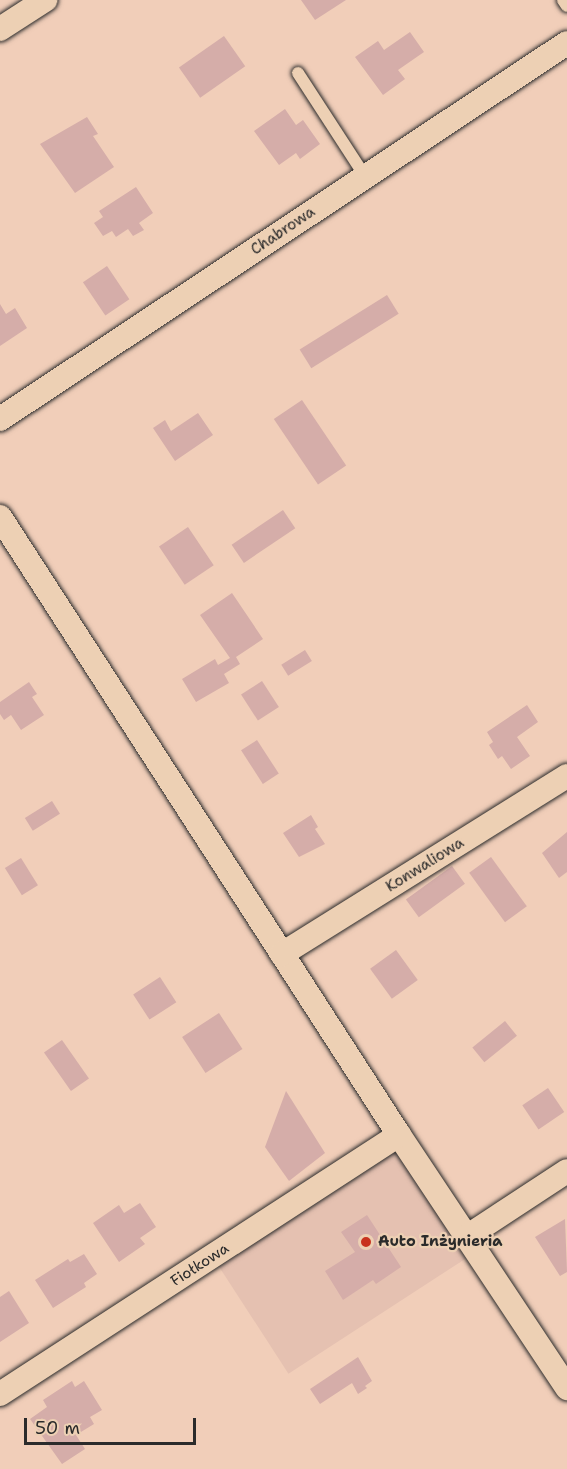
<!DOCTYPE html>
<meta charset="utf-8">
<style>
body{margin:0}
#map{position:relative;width:567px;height:1469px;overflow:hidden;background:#f1ceb9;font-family:"Shantell Sans",sans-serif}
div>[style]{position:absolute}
.built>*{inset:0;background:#e5c1b1;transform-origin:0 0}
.building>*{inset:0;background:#d5ada9;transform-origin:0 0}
.roads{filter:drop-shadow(0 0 2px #2b2b2b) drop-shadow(0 0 2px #2b2b2b)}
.service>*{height:12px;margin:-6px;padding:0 6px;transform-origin:6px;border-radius:6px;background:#edd0b4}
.minor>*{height:24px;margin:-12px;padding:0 12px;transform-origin:12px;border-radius:12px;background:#edd0b4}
.dots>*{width:16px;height:16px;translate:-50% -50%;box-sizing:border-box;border:3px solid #edd0b4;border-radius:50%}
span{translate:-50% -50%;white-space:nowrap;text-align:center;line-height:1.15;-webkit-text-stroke:4.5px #edd0b4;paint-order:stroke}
.street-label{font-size:15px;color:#2b2b2b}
.poi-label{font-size:15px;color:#2b2b2b;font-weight:700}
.left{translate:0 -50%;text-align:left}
.scale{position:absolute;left:24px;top:1418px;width:172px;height:27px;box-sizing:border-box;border:3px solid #2b2b2b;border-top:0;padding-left:8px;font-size:18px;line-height:21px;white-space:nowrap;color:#2b2b2b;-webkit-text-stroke:4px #edd0b4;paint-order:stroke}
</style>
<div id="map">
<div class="built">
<div style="left:396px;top:1150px;width:129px;height:212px;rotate:57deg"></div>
</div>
<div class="building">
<div style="clip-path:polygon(301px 0,346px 0,315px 20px)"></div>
<div style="clip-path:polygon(410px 32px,424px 52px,398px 70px,405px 79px,383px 95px,355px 57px,378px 41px,384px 50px)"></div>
<div style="left:224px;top:36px;width:37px;height:55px;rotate:55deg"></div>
<div style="clip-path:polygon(285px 109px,296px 125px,303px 120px,320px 144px,300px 159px,296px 153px,279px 165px,254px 131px)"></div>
<div style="clip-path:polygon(87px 117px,98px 134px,93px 136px,114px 167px,75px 193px,40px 144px)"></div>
<div style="clip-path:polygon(136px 187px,153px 213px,139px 223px,144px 230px,133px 236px,128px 229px,116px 237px,112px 231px,103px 236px,94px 223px,103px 217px,99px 211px)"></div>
<div style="left:107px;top:266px;width:40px;height:29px;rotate:56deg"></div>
<div style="left:387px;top:295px;width:22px;height:103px;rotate:58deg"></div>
<div style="clip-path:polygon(0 304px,6px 314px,15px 308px,27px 328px,0 346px)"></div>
<div style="left:302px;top:400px;width:79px;height:34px;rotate:56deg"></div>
<div style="clip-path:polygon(198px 413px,213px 435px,175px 461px,153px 428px,165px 420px,171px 431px)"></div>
<div style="left:283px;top:510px;width:22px;height:62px;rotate:56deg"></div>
<div style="left:188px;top:527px;width:46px;height:35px;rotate:56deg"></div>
<div style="clip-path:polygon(232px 593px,263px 639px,236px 657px,240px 664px,224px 674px,229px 683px,196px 702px,182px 679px,215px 659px,218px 665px,230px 658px,200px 615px)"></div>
<div style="left:305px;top:650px;width:13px;height:28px;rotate:58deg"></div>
<div style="left:262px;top:681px;width:31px;height:25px;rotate:57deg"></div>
<div style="clip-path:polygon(29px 682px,37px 694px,32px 697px,44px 715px,21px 730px,11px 715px,4px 720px,0 714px,0 702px)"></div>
<div style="clip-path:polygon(527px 705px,538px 722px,517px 737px,530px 756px,511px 769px,502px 756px,498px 759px,489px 745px,493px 742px,487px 732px)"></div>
<div style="left:257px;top:740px;width:40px;height:19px;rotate:57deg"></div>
<div style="left:52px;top:801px;width:15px;height:32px;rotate:58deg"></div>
<div style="clip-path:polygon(311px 815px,318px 827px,315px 829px,325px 844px,299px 857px,283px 833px)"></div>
<div style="clip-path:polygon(567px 832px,567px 872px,559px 878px,542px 853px)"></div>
<div style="left:491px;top:857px;width:61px;height:27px;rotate:54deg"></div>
<div style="left:21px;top:858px;width:32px;height:19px;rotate:58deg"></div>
<div style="left:452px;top:866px;width:22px;height:57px;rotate:54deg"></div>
<div style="left:396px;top:950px;width:37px;height:32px;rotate:54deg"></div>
<div style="left:160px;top:977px;width:30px;height:32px;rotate:57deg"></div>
<div style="left:219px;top:1013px;width:43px;height:44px;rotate:57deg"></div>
<div style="left:505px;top:1021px;width:19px;height:42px;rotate:51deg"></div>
<div style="left:62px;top:1040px;width:47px;height:22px;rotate:55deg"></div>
<div style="left:548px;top:1088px;width:29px;height:31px;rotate:56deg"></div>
<div style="clip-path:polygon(286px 1091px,325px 1153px,289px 1181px,265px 1147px)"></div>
<div style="clip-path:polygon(140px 1203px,156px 1227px,140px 1238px,145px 1244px,119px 1262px,93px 1223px,119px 1205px,124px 1213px)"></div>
<div style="clip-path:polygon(367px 1215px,401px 1267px,376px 1284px,373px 1280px,343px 1300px,325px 1271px,355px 1252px,341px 1232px)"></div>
<div style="clip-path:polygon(565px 1219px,567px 1272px,560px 1276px,535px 1237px)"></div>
<div style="clip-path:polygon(84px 1254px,97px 1274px,84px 1283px,86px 1287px,53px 1308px,35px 1280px,68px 1259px,70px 1262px)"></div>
<div style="clip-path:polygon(9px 1291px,29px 1323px,0 1342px,0 1297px)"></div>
<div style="clip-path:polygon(358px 1357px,372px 1381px,365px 1386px,367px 1388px,358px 1394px,352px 1383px,320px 1404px,310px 1389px)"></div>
<div style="clip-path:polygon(72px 1381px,75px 1387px,84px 1381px,102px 1410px,90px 1417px,94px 1424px,76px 1435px,85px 1449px,62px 1464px,30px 1419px,47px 1407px,43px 1400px)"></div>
</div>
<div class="roads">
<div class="service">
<div style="left:563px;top:0;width:7px;rotate:56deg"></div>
<div style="left:298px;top:73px;width:123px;rotate:57deg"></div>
</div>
<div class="minor">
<div style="left:0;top:29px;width:54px;rotate:-32.8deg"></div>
<div style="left:0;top:419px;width:680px;rotate:-33.55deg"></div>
<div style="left:0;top:517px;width:736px;rotate:57.15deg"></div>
<div style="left:399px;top:1135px;width:304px;rotate:56.4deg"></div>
<div style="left:282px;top:954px;width:336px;rotate:-32deg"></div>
<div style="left:468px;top:1236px;width:118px;rotate:-33.3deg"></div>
<div style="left:0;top:1394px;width:476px;rotate:-33deg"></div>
</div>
</div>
<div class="dots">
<div style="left:366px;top:1242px;background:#c8321e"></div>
</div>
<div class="street-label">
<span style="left:283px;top:231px;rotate:-34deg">Chabrowa</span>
<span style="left:425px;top:865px;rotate:-32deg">Konwaliowa</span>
<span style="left:200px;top:1265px;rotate:-33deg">Fiołkowa</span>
</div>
<div class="poi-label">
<span class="left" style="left:378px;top:1242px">Auto Inżynieria</span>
</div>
<div class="scale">50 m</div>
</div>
